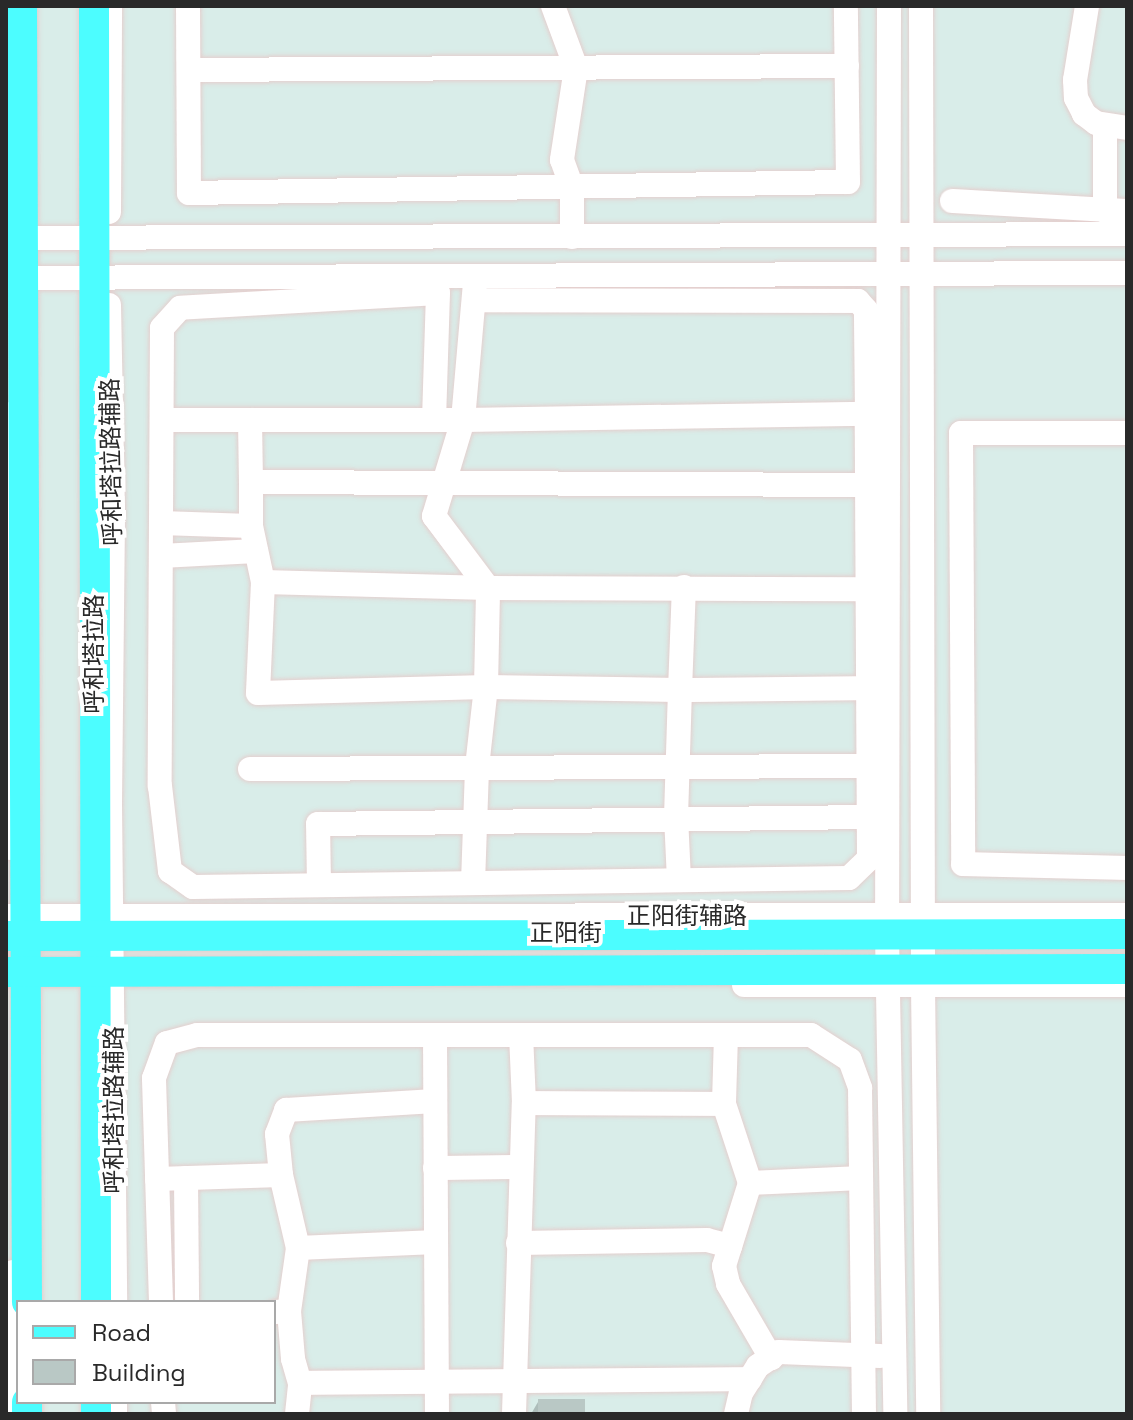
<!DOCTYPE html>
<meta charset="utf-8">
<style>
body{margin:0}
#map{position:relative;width:1133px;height:1420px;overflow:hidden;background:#d9ede9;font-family:"Space Grotesk","Noto Sans SC",sans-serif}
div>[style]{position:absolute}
.shadow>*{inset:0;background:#0003}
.building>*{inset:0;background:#b9c8c5;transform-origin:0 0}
.roads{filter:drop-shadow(0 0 2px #e4cfce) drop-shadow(0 0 2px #e4cfce)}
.minor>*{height:24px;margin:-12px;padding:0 12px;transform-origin:12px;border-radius:12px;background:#fff}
.major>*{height:30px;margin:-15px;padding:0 15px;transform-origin:15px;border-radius:15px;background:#4cfdff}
span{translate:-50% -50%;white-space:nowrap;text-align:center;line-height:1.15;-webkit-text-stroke:8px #fff;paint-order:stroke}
.street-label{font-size:24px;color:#292929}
.frame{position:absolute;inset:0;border:8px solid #292929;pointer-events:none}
.legend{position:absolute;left:16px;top:1300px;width:260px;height:104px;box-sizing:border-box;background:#fff;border:2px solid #a9a9a9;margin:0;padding:10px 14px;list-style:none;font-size:24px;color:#292929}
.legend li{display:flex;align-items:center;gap:16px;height:40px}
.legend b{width:40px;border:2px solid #a9a9a9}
</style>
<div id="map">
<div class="shadow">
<div style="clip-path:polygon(538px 1402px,583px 1414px,531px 1414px)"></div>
</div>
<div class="building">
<div style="left:585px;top:1399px;width:15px;height:47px;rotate:90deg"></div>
</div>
<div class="roads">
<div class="minor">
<div style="left:188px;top:6px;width:187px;rotate:89.7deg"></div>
<div style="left:189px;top:193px;width:659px;rotate:-0.96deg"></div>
<div style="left:848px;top:182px;width:176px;rotate:-90.7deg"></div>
<div style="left:553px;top:6px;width:66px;rotate:69.6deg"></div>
<div style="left:576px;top:68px;width:93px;rotate:98.7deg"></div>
<div style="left:562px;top:160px;width:29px;rotate:70deg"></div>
<div style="left:572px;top:187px;width:50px;rotate:90deg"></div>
<div style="left:889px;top:6px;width:928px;rotate:90.12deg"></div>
<div style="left:887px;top:934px;width:480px;rotate:89deg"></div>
<div style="left:921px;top:6px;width:979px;rotate:89.88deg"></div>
<div style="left:923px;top:985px;width:429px;rotate:89.3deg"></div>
<div style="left:1087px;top:6px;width:75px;rotate:99.2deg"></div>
<div style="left:1075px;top:80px;width:18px;rotate:87deg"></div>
<div style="left:1076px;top:98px;width:18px;rotate:63deg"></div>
<div style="left:1084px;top:114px;width:15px;rotate:37deg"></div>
<div style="left:1096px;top:123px;width:31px;rotate:9deg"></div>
<div style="left:189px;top:70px;width:658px;rotate:-0.35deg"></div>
<div style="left:1105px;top:125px;width:86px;rotate:90deg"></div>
<div style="left:952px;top:201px;width:175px;rotate:3.3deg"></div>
<div style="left:109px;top:212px;width:206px;rotate:-89.7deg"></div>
<div style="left:6px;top:238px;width:1121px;rotate:-0.2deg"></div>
<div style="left:6px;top:278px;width:1121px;rotate:-0.26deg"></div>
<div style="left:109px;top:305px;width:212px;rotate:88.9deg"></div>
<div style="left:113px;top:517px;width:287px;rotate:90.6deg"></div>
<div style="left:110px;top:804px;width:498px;rotate:89.4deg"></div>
<div style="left:6px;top:414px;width:434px;rotate:89.5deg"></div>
<div style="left:162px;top:420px;width:301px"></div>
<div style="left:463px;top:420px;width:404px;rotate:-0.9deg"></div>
<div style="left:867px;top:414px;width:104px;rotate:-90.6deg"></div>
<div style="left:866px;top:310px;width:12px;rotate:-132deg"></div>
<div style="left:858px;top:301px;width:384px;rotate:-179.9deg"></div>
<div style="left:250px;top:420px;width:62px;rotate:89.1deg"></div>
<div style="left:251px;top:482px;width:616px;rotate:0.28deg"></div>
<div style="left:434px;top:420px;width:127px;rotate:-88.2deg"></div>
<div style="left:438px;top:293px;width:258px;rotate:176.7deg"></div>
<div style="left:180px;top:308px;width:27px;rotate:132deg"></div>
<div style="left:162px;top:328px;width:458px;rotate:90.3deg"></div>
<div style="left:160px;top:786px;width:86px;rotate:83.3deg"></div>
<div style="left:170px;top:871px;width:28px;rotate:35deg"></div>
<div style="left:193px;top:887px;width:656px;rotate:-0.79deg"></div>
<div style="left:849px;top:878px;width:28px;rotate:-44deg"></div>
<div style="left:869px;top:859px;width:445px;rotate:-90.3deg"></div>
<div style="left:1127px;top:433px;width:166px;rotate:180deg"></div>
<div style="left:961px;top:433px;width:431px;rotate:89.7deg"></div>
<div style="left:963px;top:864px;width:164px;rotate:1.4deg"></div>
<div style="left:251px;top:482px;width:44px;rotate:90deg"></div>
<div style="left:251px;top:526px;width:57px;rotate:77.9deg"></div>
<div style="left:263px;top:582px;width:225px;rotate:1.5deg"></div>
<div style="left:488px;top:588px;width:379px;rotate:0.2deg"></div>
<div style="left:161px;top:523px;width:90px;rotate:1.9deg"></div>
<div style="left:161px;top:556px;width:95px;rotate:-3deg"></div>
<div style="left:263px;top:582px;width:111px;rotate:92.6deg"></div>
<div style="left:258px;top:693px;width:228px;rotate:-1.5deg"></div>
<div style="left:486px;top:687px;width:194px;rotate:0.9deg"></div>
<div style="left:680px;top:690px;width:103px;rotate:-87.8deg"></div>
<div style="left:250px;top:769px;width:618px;rotate:-0.28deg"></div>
<div style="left:679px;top:880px;width:63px;rotate:-92.7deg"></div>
<div style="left:676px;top:817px;width:127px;rotate:-88.2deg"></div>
<div style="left:680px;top:690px;width:188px;rotate:-0.6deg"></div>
<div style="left:473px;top:883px;width:116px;rotate:-88deg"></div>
<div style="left:477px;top:767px;width:81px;rotate:-83.6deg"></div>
<div style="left:486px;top:687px;width:99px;rotate:-88.8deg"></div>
<div style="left:488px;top:588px;width:90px;rotate:-126.9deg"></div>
<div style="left:434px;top:516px;width:100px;rotate:-73.2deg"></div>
<div style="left:463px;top:420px;width:137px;rotate:-85deg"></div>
<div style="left:319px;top:885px;width:61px;rotate:-90.9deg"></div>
<div style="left:318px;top:824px;width:551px;rotate:-0.73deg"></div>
<div style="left:6px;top:916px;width:1121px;rotate:-0.05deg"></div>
<div style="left:744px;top:985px;width:383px"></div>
<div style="left:435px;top:1035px;width:379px;rotate:89.7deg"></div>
<div style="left:726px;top:1035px;width:69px;rotate:91.7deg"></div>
<div style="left:724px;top:1104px;width:83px;rotate:71.8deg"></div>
<div style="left:750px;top:1183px;width:87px;rotate:107.4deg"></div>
<div style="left:724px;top:1266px;width:18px;rotate:77deg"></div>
<div style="left:728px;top:1284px;width:86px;rotate:59.8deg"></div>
<div style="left:524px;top:1103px;width:200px;rotate:0.3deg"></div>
<div style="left:435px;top:1168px;width:84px;rotate:-0.7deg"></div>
<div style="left:281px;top:1175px;width:41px;rotate:-95.6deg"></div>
<div style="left:277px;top:1134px;width:26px;rotate:-69deg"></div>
<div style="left:286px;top:1110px;width:149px;rotate:-3.5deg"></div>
<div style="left:186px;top:1178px;width:124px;rotate:89.5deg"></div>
<div style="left:157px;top:1179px;width:124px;rotate:-1.8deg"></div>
<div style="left:281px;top:1175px;width:75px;rotate:76.9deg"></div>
<div style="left:298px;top:1248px;width:64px;rotate:98.1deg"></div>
<div style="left:750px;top:1183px;width:111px;rotate:-2.6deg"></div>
<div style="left:518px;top:1243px;width:189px;rotate:-0.9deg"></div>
<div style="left:707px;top:1240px;width:24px;rotate:15deg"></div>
<div style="left:298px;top:1248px;width:138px;rotate:-2.5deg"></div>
<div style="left:13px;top:1272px;width:142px;rotate:90deg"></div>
<div style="left:161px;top:1302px;width:224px;rotate:-91.8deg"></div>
<div style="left:154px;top:1078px;width:37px;rotate:-70deg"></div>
<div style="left:167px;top:1043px;width:31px;rotate:-15deg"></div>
<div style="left:197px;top:1035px;width:614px"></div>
<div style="left:811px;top:1035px;width:46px;rotate:32.7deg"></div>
<div style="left:850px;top:1060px;width:30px;rotate:70deg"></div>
<div style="left:860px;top:1088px;width:326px;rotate:89.3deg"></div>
<div style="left:276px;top:1312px;width:13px;rotate:-4deg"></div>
<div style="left:289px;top:1311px;width:48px;rotate:85.2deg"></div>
<div style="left:293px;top:1359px;width:25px;rotate:74deg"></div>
<div style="left:115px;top:1402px;width:12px;rotate:90deg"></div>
<div style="left:163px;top:1402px;width:12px;rotate:85deg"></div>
<div style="left:297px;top:1414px;width:31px;rotate:-84deg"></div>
<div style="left:300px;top:1383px;width:450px;rotate:-0.5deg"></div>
<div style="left:514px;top:1414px;width:311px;rotate:-88.2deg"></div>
<div style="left:524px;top:1103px;width:68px;rotate:-92.5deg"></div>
<div style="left:736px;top:1414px;width:22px;rotate:-77deg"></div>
<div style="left:741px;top:1393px;width:32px;rotate:-58deg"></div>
<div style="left:758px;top:1366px;width:25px;rotate:-34deg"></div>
<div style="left:779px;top:1352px;width:101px;rotate:2.3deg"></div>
</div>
<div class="major">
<div style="left:22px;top:6px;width:1296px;rotate:89.78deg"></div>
<div style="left:94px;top:6px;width:1296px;rotate:89.91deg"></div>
<div style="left:6px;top:936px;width:1121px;rotate:-0.1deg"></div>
<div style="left:6px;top:972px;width:1121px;rotate:-0.15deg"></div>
<div style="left:27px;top:1402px;width:12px;rotate:90deg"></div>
<div style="left:96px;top:1402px;width:12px;rotate:90deg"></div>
</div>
</div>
<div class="street-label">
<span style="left:111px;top:462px;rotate:-91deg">呼和塔拉路辅路</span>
<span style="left:94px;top:654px;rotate:-90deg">呼和塔拉路</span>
<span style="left:687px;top:916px">正阳街辅路</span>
<span style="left:566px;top:933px">正阳街</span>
<span style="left:114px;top:1110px;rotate:-90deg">呼和塔拉路辅路</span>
</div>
<div class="frame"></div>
<ul class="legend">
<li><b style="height:10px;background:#4cfdff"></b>Road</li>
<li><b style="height:22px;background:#b9c8c5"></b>Building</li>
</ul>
</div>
